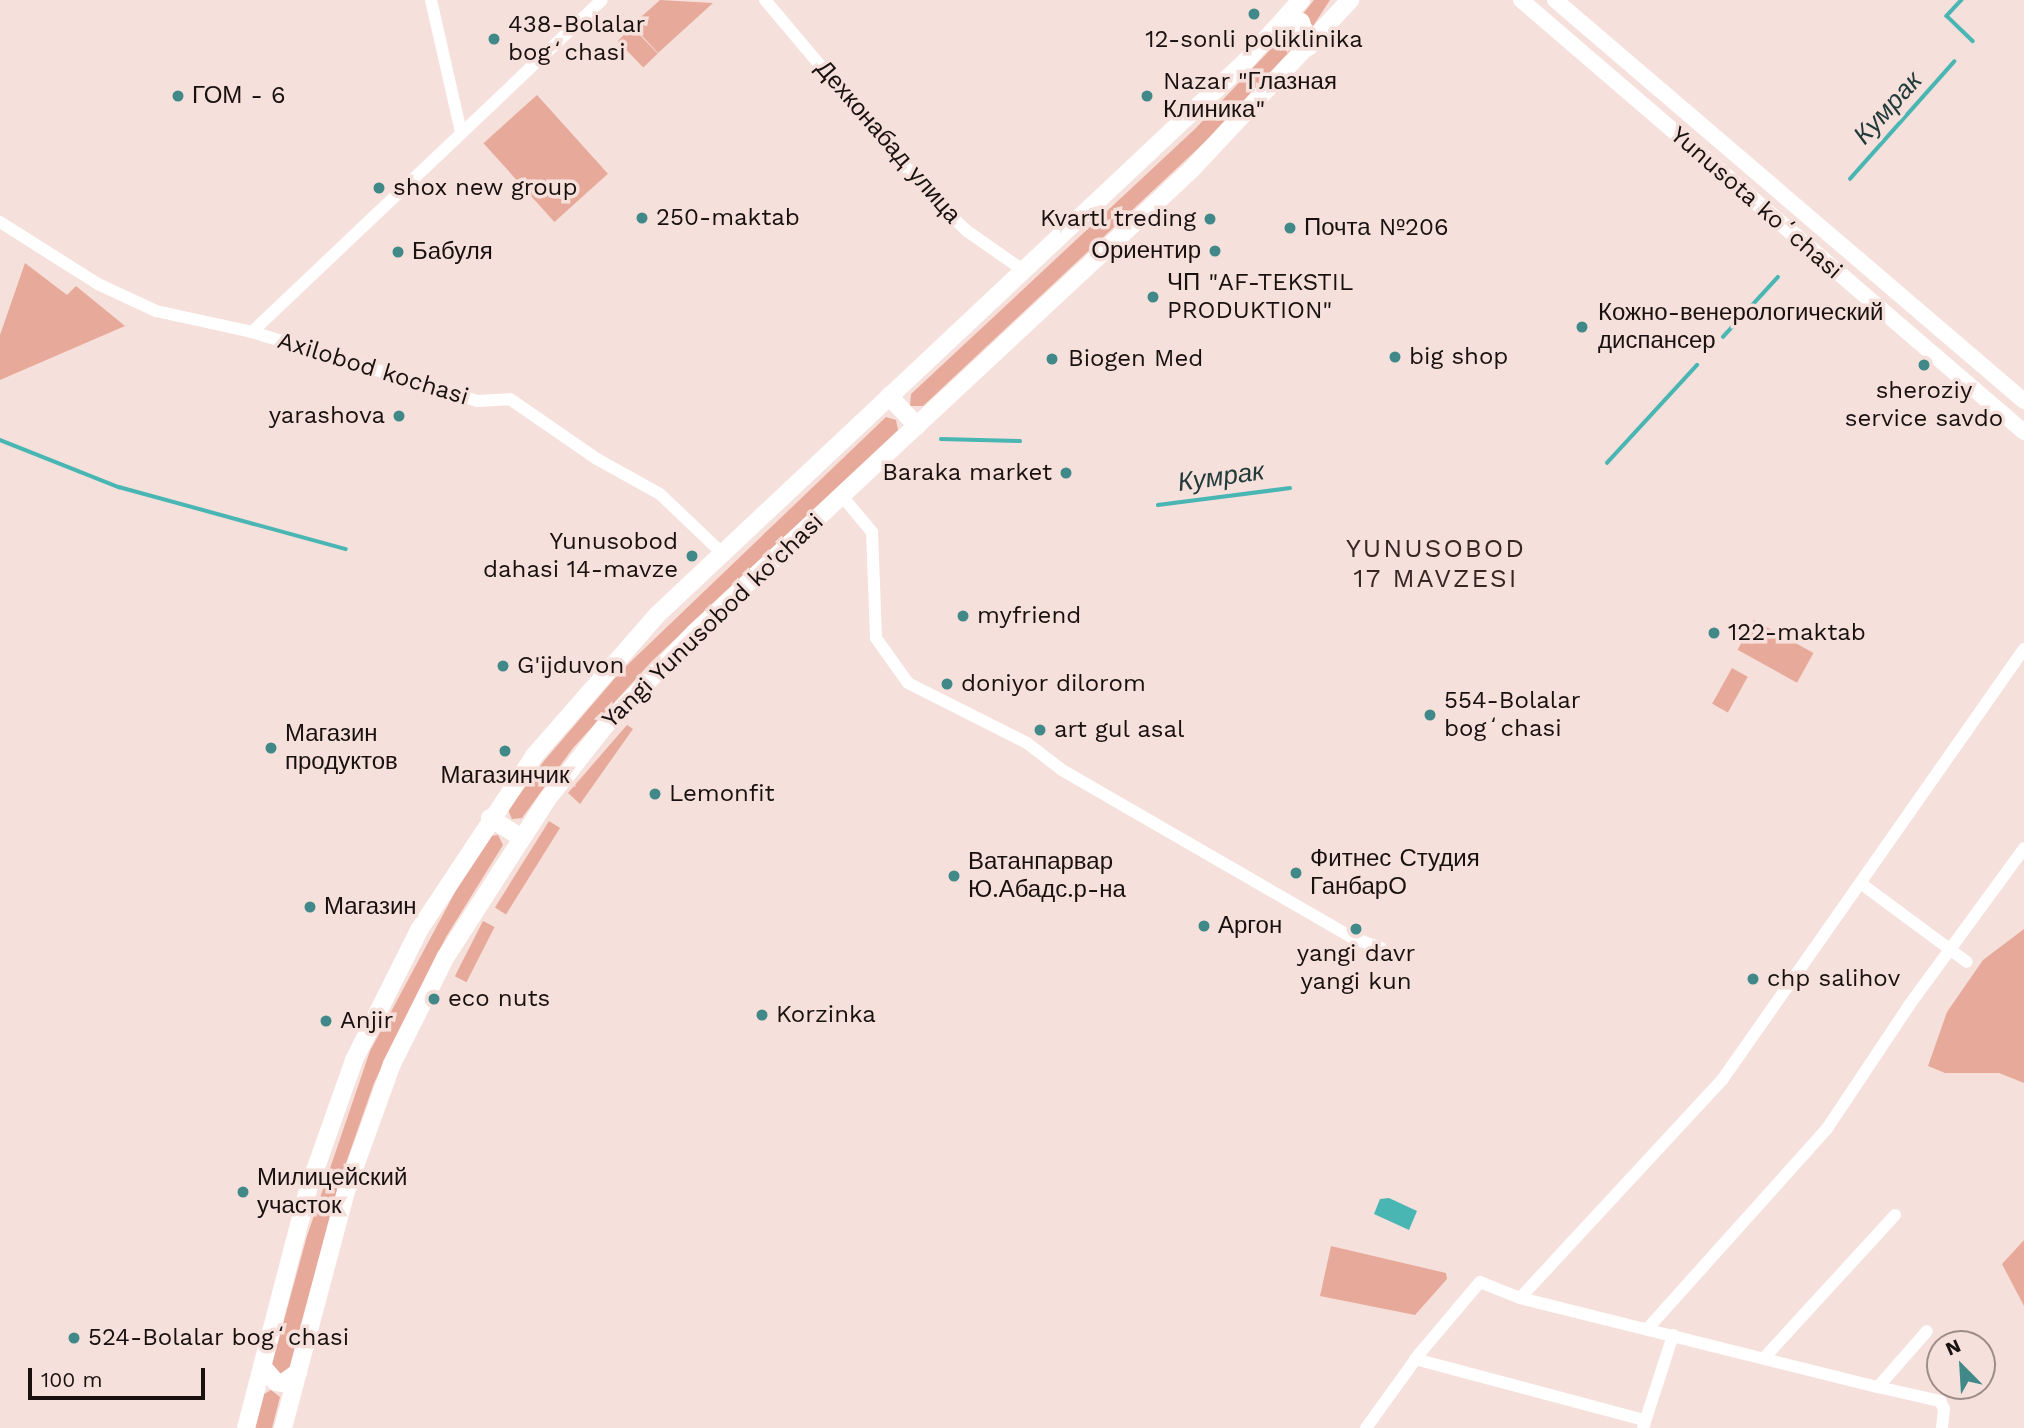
<!DOCTYPE html>
<meta charset="utf-8">
<style>
body{margin:0}
#map{position:relative;width:2024px;height:1428px;overflow:hidden;background:#f6e0db;font-family:"Work Sans",sans-serif}
div>[style]{position:absolute}
.green>*{inset:0;background:#e7aa9a;transform-origin:0 0}
.water>*{inset:0;background:#49b6b4}
.stream>*{height:3.5px;margin:-1.75px;padding:0 1.75px;transform-origin:1.75px;border-radius:1.75px;background:#49b6b4}
.minor>*{height:12px;margin:-6px;padding:0 6px;transform-origin:6px;border-radius:6px;background:#fff}
.tertiary>*{height:16px;margin:-8px;padding:0 8px;transform-origin:8px;border-radius:8px;background:#fff}
.secondary>*{height:18px;margin:-9px;padding:0 9px;transform-origin:9px;border-radius:9px;background:#fff}
.dots>*{width:19px;height:19px;translate:-50% -50%;box-sizing:border-box;border:4px solid #f6e0db;border-radius:50%}
span{translate:-50% -50%;white-space:nowrap;text-align:center;line-height:1.15;-webkit-text-stroke:7px #f6e0db;paint-order:stroke}
.poi-label{font-size:24px;color:#18110f}
.left{translate:0 -50%;text-align:left}
.right{translate:-100% -50%;text-align:right}
.street-label{font-size:24px;color:#18110f}
.water-label{font-size:26px;color:#223b3a;font-style:italic}
.neighbourhood-label{font-size:26px;color:#372723;letter-spacing:2px}
.north{position:absolute;left:1926px;top:1330px;width:70px;height:70px;box-sizing:border-box;background:#f6e0db;border:2px solid #9d8d89;border-radius:50%;rotate:336deg;font-size:19px;font-weight:700;line-height:28px;text-align:center;color:#18110f}
.north::after{content:'';display:block;margin:auto;width:24px;height:32px;background:#418988;clip-path:polygon(50% 0,100% 100%,50% 72%,0 100%)}
.scale{position:absolute;left:28px;top:1368px;width:177px;height:32px;box-sizing:border-box;border:4px solid #18110f;border-top:0;padding-left:9px;font-size:21px;line-height:24px;white-space:nowrap;color:#18110f;-webkit-text-stroke:5px #f6e0db;paint-order:stroke}
</style>
<div id="map">
<div class="green">
<div style="clip-path:polygon(660px 0,713px 3px,658px 53px,632px 25px)"></div>
<div style="clip-path:polygon(1314px 0,1330px 0,1313px 26px,1302px 15px)"></div>
<div style="left:632px;top:27px;width:37px;height:20px;rotate:46deg"></div>
<div style="clip-path:polygon(1295px 31px,1300px 43px,1207px 140px,923px 406px,910px 406px,911px 394px,1196px 128px,1287px 32px)"></div>
<div style="left:537px;top:95px;width:106px;height:72px;rotate:48deg"></div>
<div style="clip-path:polygon(25px 263px,67px 295px,76px 286px,125px 326px,0 380px,0 335px)"></div>
<div style="clip-path:polygon(886px 417px,896px 420px,898px 430px,652px 661px,573px 748px,522px 818px,512px 819px,508px 810px,544px 761px,621px 671px)"></div>
<div style="left:1754px;top:620px;width:68px;height:34px;rotate:29deg"></div>
<div style="left:1732px;top:668px;width:18px;height:41px;rotate:29deg"></div>
<div style="clip-path:polygon(627px 725px,633px 729px,580px 804px,568px 793px)"></div>
<div style="left:549px;top:821px;width:13px;height:102px;rotate:32deg"></div>
<div style="clip-path:polygon(498px 835px,503px 845px,446px 937px,374px 1083px,338px 1186px,288px 1373px,280px 1375px,271px 1368px,307px 1236px,370px 1051px,461px 881px,491px 836px)"></div>
<div style="left:483px;top:921px;width:13px;height:62px;rotate:27deg"></div>
<div style="clip-path:polygon(2024px 929px,2024px 1083px,1999px 1073px,1945px 1073px,1928px 1066px,1947px 1012px,1983px 960px)"></div>
<div style="clip-path:polygon(2024px 1240px,2024px 1306px,2002px 1264px)"></div>
<div style="clip-path:polygon(1331px 1246px,1446px 1273px,1447px 1279px,1415px 1315px,1320px 1296px)"></div>
<div style="clip-path:polygon(271px 1390px,280px 1397px,272px 1428px,255px 1428px,264px 1394px)"></div>
</div>
<div class="water">
<div style="clip-path:polygon(1389px 1198px,1417px 1211px,1409px 1230px,1374px 1214px,1380px 1199px)"></div>
</div>
<div class="stream">
<div style="left:1962px;top:0;width:22px;rotate:133deg"></div>
<div style="left:1947px;top:16px;width:36px;rotate:44deg"></div>
<div style="left:1850px;top:179px;width:157px;rotate:-48.4deg"></div>
<div style="left:1723px;top:337px;width:81px;rotate:-47.5deg"></div>
<div style="left:941px;top:439px;width:79px;rotate:1.5deg"></div>
<div style="left:0;top:440px;width:128px;rotate:21.6deg"></div>
<div style="left:119px;top:487px;width:235px;rotate:15.3deg"></div>
<div style="left:1607px;top:463px;width:133px;rotate:-47.4deg"></div>
<div style="left:1158px;top:505px;width:133px;rotate:-7.3deg"></div>
</div>
<div class="minor">
<div style="left:431px;top:0;width:135px;rotate:77.2deg"></div>
<div style="left:765px;top:0;width:260px;rotate:49.8deg"></div>
<div style="left:933px;top:199px;width:47px;rotate:43.3deg"></div>
<div style="left:967px;top:231px;width:68px;rotate:34.9deg"></div>
<div style="left:0;top:222px;width:116px;rotate:32.3deg"></div>
<div style="left:98px;top:284px;width:64px;rotate:25deg"></div>
<div style="left:156px;top:311px;width:98px;rotate:12.3deg"></div>
<div style="left:252px;top:332px;width:235px;rotate:17deg"></div>
<div style="left:477px;top:401px;width:33px;rotate:-3deg"></div>
<div style="left:510px;top:399px;width:106px;rotate:34.6deg"></div>
<div style="left:597px;top:459px;width:72px;rotate:29.1deg"></div>
<div style="left:660px;top:494px;width:86px;rotate:43.6deg"></div>
<div style="left:252px;top:332px;width:482px;rotate:-43.5deg"></div>
<div style="left:842px;top:496px;width:47px;rotate:50.2deg"></div>
<div style="left:872px;top:532px;width:106px;rotate:87.8deg"></div>
<div style="left:876px;top:638px;width:55px;rotate:54.6deg"></div>
<div style="left:908px;top:683px;width:133px;rotate:26.8deg"></div>
<div style="left:1027px;top:743px;width:44px;rotate:37.6deg"></div>
<div style="left:1062px;top:770px;width:336px;rotate:30deg"></div>
<div style="left:1353px;top:938px;width:30px;rotate:20deg"></div>
<div style="left:1863px;top:885px;width:129px;rotate:36.5deg"></div>
<div style="left:1520px;top:1298px;width:369px;rotate:14deg"></div>
<div style="left:1878px;top:1387px;width:74px;rotate:-48.8deg"></div>
<div style="left:1649px;top:1327px;width:265px;rotate:-48.1deg"></div>
<div style="left:1826px;top:1130px;width:151px;rotate:-56.3deg"></div>
<div style="left:1910px;top:1004px;width:193px;rotate:-53.8deg"></div>
<div style="left:1764px;top:1358px;width:194px;rotate:-47.5deg"></div>
<div style="left:1415px;top:1359px;width:238px;rotate:14.9deg"></div>
<div style="left:1878px;top:1387px;width:64px;rotate:12.7deg"></div>
<div style="left:1940px;top:1401px;width:9px;rotate:63deg"></div>
<div style="left:1944px;top:1409px;width:19px;rotate:96deg"></div>
<div style="left:1366px;top:1428px;width:92px;rotate:-54.2deg"></div>
<div style="left:1420px;top:1353px;width:93px;rotate:-49.8deg"></div>
<div style="left:1480px;top:1282px;width:43px;rotate:21.8deg"></div>
<div style="left:1520px;top:1298px;width:297px;rotate:-47.2deg"></div>
<div style="left:1722px;top:1080px;width:526px;rotate:-54.98deg"></div>
<div style="left:1643px;top:1428px;width:98px;rotate:-72.1deg"></div>
</div>
<div class="tertiary">
<div style="left:1521px;top:0;width:663px;rotate:40.66deg"></div>
<div style="left:1555px;top:0;width:617px;rotate:40.53deg"></div>
</div>
<div class="secondary">
<div style="left:1283px;top:21px;width:18px;rotate:3deg"></div>
<div style="left:1301px;top:22px;width:26px;rotate:72deg"></div>
<div style="left:889px;top:396px;width:41px;rotate:47deg"></div>
<div style="left:490px;top:818px;width:36px;rotate:32deg"></div>
<div style="left:262px;top:1366px;width:21px;rotate:49deg"></div>
<div style="left:276px;top:1382px;width:7px;rotate:8deg"></div>
<div style="left:283px;top:1383px;width:19px;rotate:-36deg"></div>
<div style="left:246px;top:1428px;width:246px;rotate:-75.4deg"></div>
<div style="left:308px;top:1190px;width:138px;rotate:-70.5deg"></div>
<div style="left:354px;top:1060px;width:145px;rotate:-63.4deg"></div>
<div style="left:419px;top:930px;width:209px;rotate:-56.5deg"></div>
<div style="left:534px;top:756px;width:187px;rotate:-48.9deg"></div>
<div style="left:657px;top:615px;width:807px;rotate:-43.24deg"></div>
<div style="left:1245px;top:62px;width:84px;rotate:-47.9deg"></div>
<div style="left:283px;top:1428px;width:245px;rotate:-75.1deg"></div>
<div style="left:346px;top:1191px;width:135px;rotate:-70.1deg"></div>
<div style="left:392px;top:1064px;width:119px;rotate:-63.4deg"></div>
<div style="left:445px;top:958px;width:187px;rotate:-57.2deg"></div>
<div style="left:546px;top:801px;width:94px;rotate:-51.9deg"></div>
<div style="left:604px;top:727px;width:130px;rotate:-46.2deg"></div>
<div style="left:694px;top:633px;width:679px;rotate:-42.97deg"></div>
<div style="left:1191px;top:170px;width:233px;rotate:-46.9deg"></div>
</div>
<div class="dots">
<div style="left:1254px;top:14px;background:#418988"></div>
<div style="left:494px;top:39px;background:#418988"></div>
<div style="left:178px;top:96px;background:#418988"></div>
<div style="left:1147px;top:96px;background:#418988"></div>
<div style="left:379px;top:188px;background:#418988"></div>
<div style="left:642px;top:218px;background:#418988"></div>
<div style="left:1210px;top:219px;background:#418988"></div>
<div style="left:1290px;top:228px;background:#418988"></div>
<div style="left:1215px;top:251px;background:#418988"></div>
<div style="left:398px;top:252px;background:#418988"></div>
<div style="left:1153px;top:297px;background:#418988"></div>
<div style="left:1582px;top:327px;background:#418988"></div>
<div style="left:1395px;top:357px;background:#418988"></div>
<div style="left:1052px;top:359px;background:#418988"></div>
<div style="left:1924px;top:365px;background:#418988"></div>
<div style="left:399px;top:416px;background:#418988"></div>
<div style="left:1066px;top:473px;background:#418988"></div>
<div style="left:692px;top:556px;background:#418988"></div>
<div style="left:963px;top:616px;background:#418988"></div>
<div style="left:1714px;top:633px;background:#418988"></div>
<div style="left:503px;top:666px;background:#418988"></div>
<div style="left:947px;top:684px;background:#418988"></div>
<div style="left:1430px;top:715px;background:#418988"></div>
<div style="left:1040px;top:730px;background:#418988"></div>
<div style="left:271px;top:748px;background:#418988"></div>
<div style="left:505px;top:751px;background:#418988"></div>
<div style="left:655px;top:794px;background:#418988"></div>
<div style="left:1296px;top:873px;background:#418988"></div>
<div style="left:954px;top:876px;background:#418988"></div>
<div style="left:310px;top:907px;background:#418988"></div>
<div style="left:1204px;top:926px;background:#418988"></div>
<div style="left:1356px;top:929px;background:#418988"></div>
<div style="left:1753px;top:979px;background:#418988"></div>
<div style="left:434px;top:999px;background:#418988"></div>
<div style="left:762px;top:1015px;background:#418988"></div>
<div style="left:326px;top:1021px;background:#418988"></div>
<div style="left:243px;top:1192px;background:#418988"></div>
<div style="left:74px;top:1338px;background:#418988"></div>
</div>
<div class="poi-label">
<span class="left" style="left:508px;top:39px">438-Bolalar<br>bogʻchasi</span>
<span style="left:1254px;top:40px">12-sonli poliklinika</span>
<span class="left" style="left:1163px;top:96px">Nazar "Глазная<br>Клиника"</span>
<span class="left" style="left:192px;top:96px">ГОМ - 6</span>
<span class="left" style="left:393px;top:188px">shox new group</span>
<span class="left" style="left:656px;top:218px">250-maktab</span>
<span class="right" style="left:1196px;top:219px">Kvartl treding</span>
<span class="left" style="left:1304px;top:228px">Почта №206</span>
<span class="right" style="left:1201px;top:251px">Ориентир</span>
<span class="left" style="left:412px;top:252px">Бабуля</span>
<span class="left" style="left:1167px;top:297px">ЧП "AF-TEKSTIL<br>PRODUKTION"</span>
<span class="left" style="left:1598px;top:327px">Кожно-венерологический<br>диспансер</span>
<span class="left" style="left:1409px;top:357px">big shop</span>
<span class="left" style="left:1068px;top:359px">Biogen Med</span>
<span style="left:1924px;top:405px">sheroziy<br>service savdo</span>
<span class="right" style="left:385px;top:416px">yarashova</span>
<span class="right" style="left:1052px;top:473px">Baraka market</span>
<span class="right" style="left:678px;top:556px">Yunusobod<br>dahasi 14-mavze</span>
<span class="left" style="left:977px;top:616px">myfriend</span>
<span class="left" style="left:1728px;top:633px">122-maktab</span>
<span class="left" style="left:517px;top:666px">G'ijduvon</span>
<span class="left" style="left:961px;top:684px">doniyor dilorom</span>
<span class="left" style="left:1444px;top:715px">554-Bolalar<br>bogʻchasi</span>
<span class="left" style="left:1054px;top:730px">art gul asal</span>
<span class="left" style="left:285px;top:748px">Магазин<br>продуктов</span>
<span style="left:505px;top:776px">Магазинчик</span>
<span class="left" style="left:669px;top:794px">Lemonfit</span>
<span class="left" style="left:1310px;top:873px">Фитнес Студия<br>ГанбарО</span>
<span class="left" style="left:968px;top:876px">Ватанпарвар<br>Ю.Абадс.р-на</span>
<span class="left" style="left:324px;top:907px">Магазин</span>
<span class="left" style="left:1218px;top:926px">Аргон</span>
<span style="left:1356px;top:968px">yangi davr<br>yangi kun</span>
<span class="left" style="left:1767px;top:979px">chp salihov</span>
<span class="left" style="left:448px;top:999px">eco nuts</span>
<span class="left" style="left:776px;top:1015px">Korzinka</span>
<span class="left" style="left:340px;top:1021px">Anjir</span>
<span class="left" style="left:257px;top:1192px">Милицейский<br>участок</span>
<span class="left" style="left:88px;top:1338px">524-Bolalar bogʻchasi</span>
</div>
<div class="street-label">
<span style="left:888px;top:142px;rotate:49deg">Дехконабад улица</span>
<span style="left:1756px;top:203px;rotate:41deg">Yunusota koʻchasi</span>
<span style="left:373px;top:369px;rotate:17deg">Axilobod kochasi</span>
<span style="left:713px;top:621px;rotate:-44deg">Yangi Yunusobod ko'chasi</span>
</div>
<div class="water-label">
<span style="left:1888px;top:108px;rotate:-48deg">Кумрак</span>
<span style="left:1221px;top:477px;rotate:-8deg">Кумрак</span>
</div>
<div class="neighbourhood-label">
<span style="left:1436px;top:564px">YUNUSOBOD<br>17 MAVZESI</span>
</div>
<div class="north">N</div>
<div class="scale">100 m</div>
</div>
